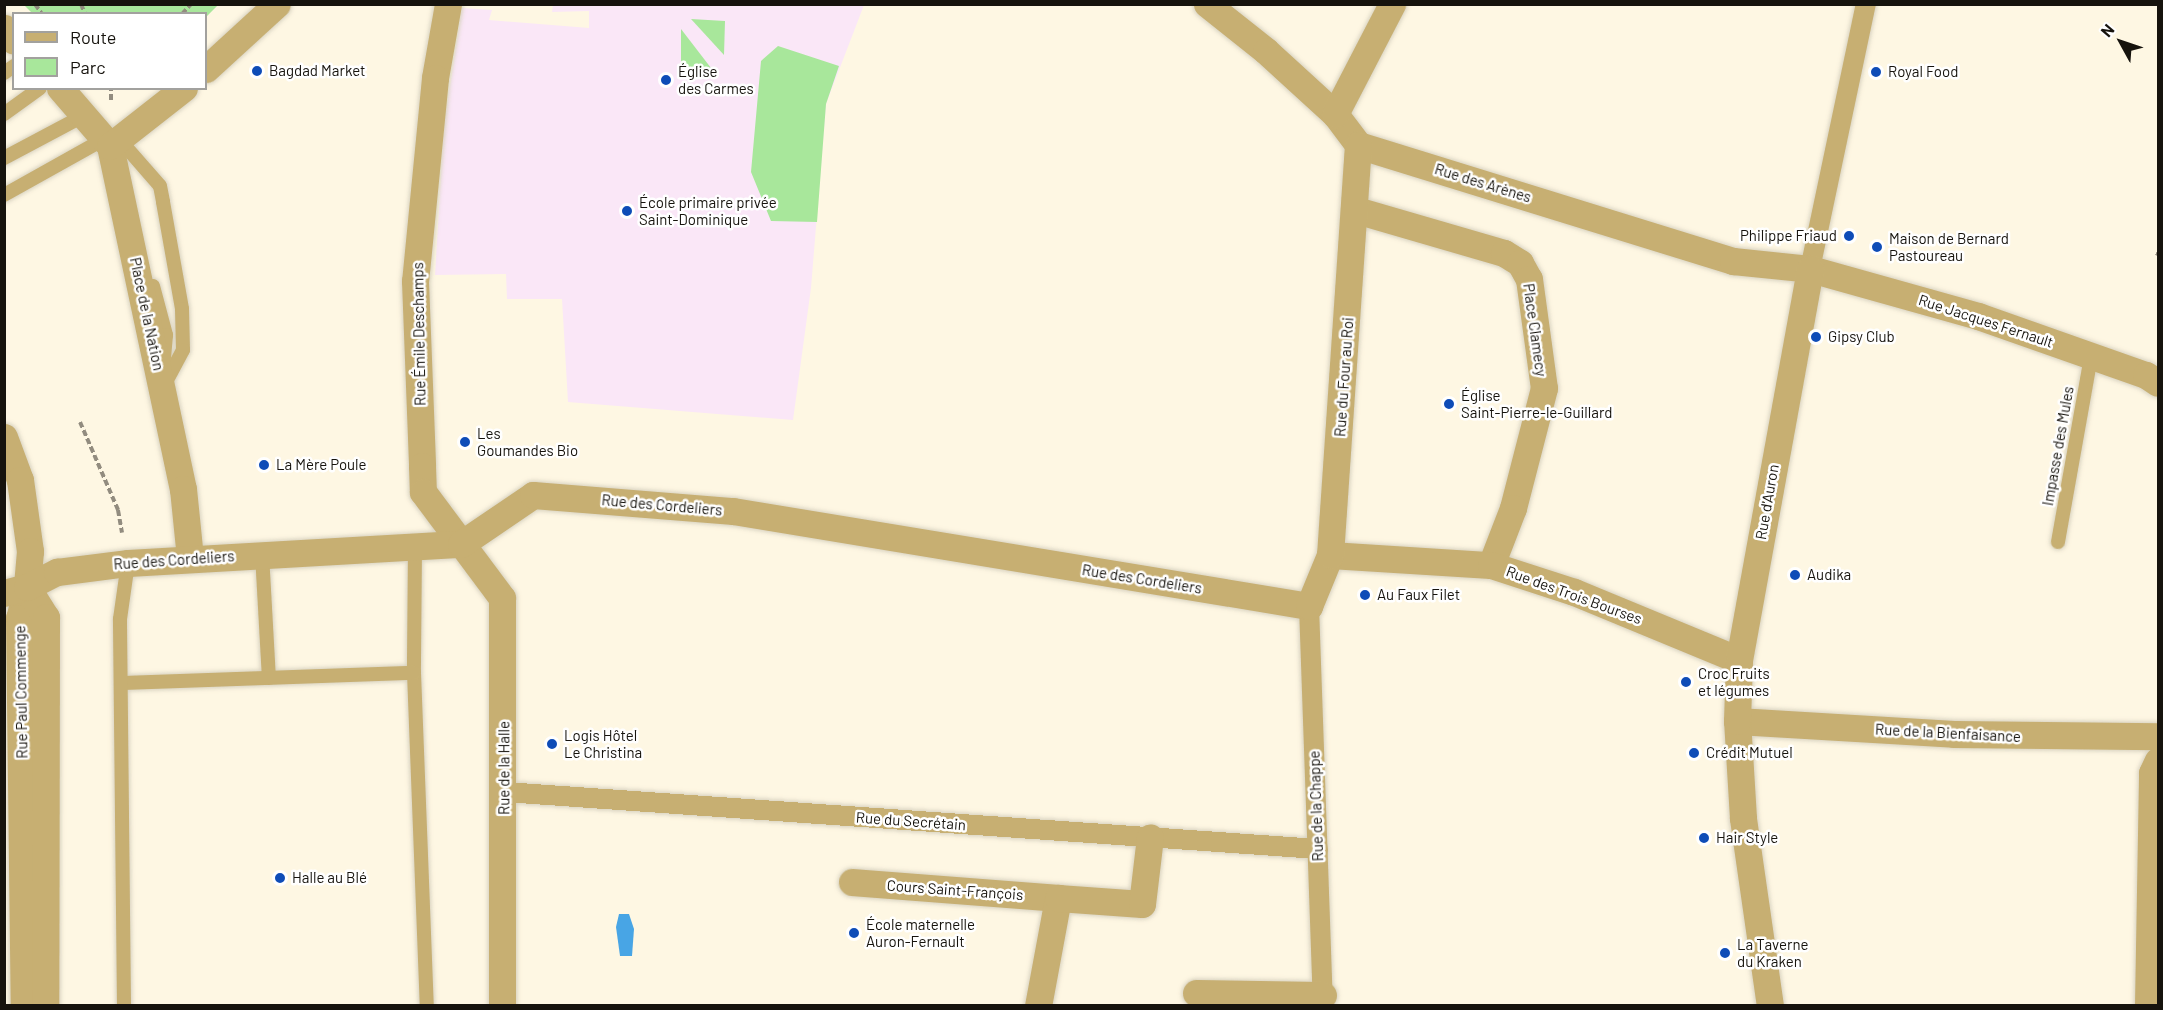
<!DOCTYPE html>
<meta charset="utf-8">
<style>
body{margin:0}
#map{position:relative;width:2163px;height:1010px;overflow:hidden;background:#fef7e3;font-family:Barlow,sans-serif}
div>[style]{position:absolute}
.education>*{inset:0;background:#fae7f7}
.green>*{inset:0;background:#a8e79b}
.water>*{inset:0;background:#48a5e5}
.path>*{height:4px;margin-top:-2px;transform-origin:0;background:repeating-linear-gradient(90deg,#928c7f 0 6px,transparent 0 9px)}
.roads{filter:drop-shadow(0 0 2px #d9d3c1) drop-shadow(0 0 2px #d9d3c1)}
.service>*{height:14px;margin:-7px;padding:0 7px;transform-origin:7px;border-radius:7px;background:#c7af72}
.pedestrian>*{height:20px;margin:-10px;padding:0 10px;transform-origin:10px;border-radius:10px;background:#c7af72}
.minor>*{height:27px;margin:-13.5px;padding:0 13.5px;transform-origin:13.5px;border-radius:13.5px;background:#c7af72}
.dots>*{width:16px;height:16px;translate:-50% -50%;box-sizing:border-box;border:3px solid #fff;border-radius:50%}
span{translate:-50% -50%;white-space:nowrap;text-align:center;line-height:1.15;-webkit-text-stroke:5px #fff;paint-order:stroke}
.poi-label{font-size:15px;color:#16130d}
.left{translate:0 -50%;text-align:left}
.right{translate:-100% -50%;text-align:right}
.street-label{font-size:15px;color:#16130d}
.frame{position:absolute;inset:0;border:6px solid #16130d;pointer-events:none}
.legend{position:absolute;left:12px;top:12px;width:195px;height:78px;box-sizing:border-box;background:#fff;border:2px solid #a2a19e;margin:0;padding:8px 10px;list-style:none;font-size:18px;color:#16130d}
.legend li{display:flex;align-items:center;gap:12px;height:30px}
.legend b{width:30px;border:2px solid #a2a19e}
.north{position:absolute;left:2091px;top:12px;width:60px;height:60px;-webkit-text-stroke:4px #fff;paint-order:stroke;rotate:310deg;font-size:16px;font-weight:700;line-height:24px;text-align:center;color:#16130d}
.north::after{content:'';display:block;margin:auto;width:21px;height:27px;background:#16130d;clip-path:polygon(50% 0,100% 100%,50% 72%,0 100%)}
</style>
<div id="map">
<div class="education">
<div style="clip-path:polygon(553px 5px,864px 5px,826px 104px,811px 288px,793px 420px,568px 402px,562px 299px,507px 299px,506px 274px,435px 275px,444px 125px,462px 8px,492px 10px,489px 20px,589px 28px,589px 11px,552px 12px)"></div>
</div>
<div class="green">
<div style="clip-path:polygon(24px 5px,218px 5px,206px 17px,206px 14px,32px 13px)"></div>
<div style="clip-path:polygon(691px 19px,725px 21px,724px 55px)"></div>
<div style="clip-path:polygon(681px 29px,711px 68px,681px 67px)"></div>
<div style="clip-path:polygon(778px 46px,839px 66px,826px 104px,817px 222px,771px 221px,751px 172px,761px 61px)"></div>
</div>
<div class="water">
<div style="clip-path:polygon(619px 914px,629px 914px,634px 929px,632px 956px,620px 956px,616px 927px)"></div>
</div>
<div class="path">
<div style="left:35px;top:4px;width:12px;rotate:55deg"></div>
<div style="left:81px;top:4px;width:11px;rotate:68deg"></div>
<div style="left:182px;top:14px;width:13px;rotate:-48deg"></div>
<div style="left:111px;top:100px;width:12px;rotate:-90deg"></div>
<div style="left:2156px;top:253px;width:2px;rotate:27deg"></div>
<div style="left:80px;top:422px;width:96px;rotate:66.6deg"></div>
<div style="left:118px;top:510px;width:23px;rotate:80deg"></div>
</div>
<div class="roads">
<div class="service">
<div style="left:4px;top:73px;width:12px;rotate:-35deg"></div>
<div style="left:4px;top:114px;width:44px;rotate:-35.8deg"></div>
<div style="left:119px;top:139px;width:62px;rotate:48.9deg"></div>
<div style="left:160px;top:186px;width:16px;rotate:79deg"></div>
<div style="left:163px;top:202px;width:109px;rotate:79.9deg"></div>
<div style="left:182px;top:309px;width:41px;rotate:88.6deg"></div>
<div style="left:183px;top:350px;width:40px;rotate:118deg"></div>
<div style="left:4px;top:158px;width:89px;rotate:-28deg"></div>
<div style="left:4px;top:195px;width:115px;rotate:-29.2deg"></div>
<div style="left:153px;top:286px;width:51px;rotate:75.1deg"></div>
<div style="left:166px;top:335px;width:23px;rotate:95deg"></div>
<div style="left:2058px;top:542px;width:189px;rotate:-79.9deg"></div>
<div style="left:415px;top:546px;width:127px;rotate:90.5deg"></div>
<div style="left:414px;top:673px;width:333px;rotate:87.8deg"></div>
<div style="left:262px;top:554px;width:124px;rotate:86.8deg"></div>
<div style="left:123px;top:683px;width:291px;rotate:-2deg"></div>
<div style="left:124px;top:1006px;width:387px;rotate:-90.6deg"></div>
<div style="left:120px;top:619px;width:57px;rotate:-81.9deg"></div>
</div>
<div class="pedestrian">
<div style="left:1810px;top:269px;width:271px;rotate:-78.1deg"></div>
<div style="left:1309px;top:606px;width:400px;rotate:88deg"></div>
<div style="left:505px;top:792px;width:815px;rotate:4.01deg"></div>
</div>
<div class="minor">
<div style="left:448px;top:4px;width:75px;rotate:100deg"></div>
<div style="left:435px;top:78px;width:204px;rotate:95.6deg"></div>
<div style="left:415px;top:281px;width:185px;rotate:87.8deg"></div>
<div style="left:422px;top:466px;width:26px;rotate:88deg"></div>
<div style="left:423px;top:492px;width:132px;rotate:53.3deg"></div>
<div style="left:502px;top:598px;width:408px;rotate:90deg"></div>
<div style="left:1207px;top:4px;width:75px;rotate:38.5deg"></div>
<div style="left:1266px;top:51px;width:93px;rotate:42.4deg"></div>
<div style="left:1335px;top:114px;width:39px;rotate:53deg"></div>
<div style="left:1358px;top:145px;width:393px;rotate:17.2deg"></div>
<div style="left:1733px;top:261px;width:77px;rotate:5.9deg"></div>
<div style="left:1810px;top:269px;width:174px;rotate:15.6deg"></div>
<div style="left:1978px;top:316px;width:178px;rotate:19.4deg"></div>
<div style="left:2146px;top:375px;width:14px;rotate:34deg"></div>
<div style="left:4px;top:28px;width:16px;rotate:52deg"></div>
<div style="left:206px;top:69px;width:96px;rotate:-42.5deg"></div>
<div style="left:60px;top:88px;width:77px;rotate:49.2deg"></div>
<div style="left:110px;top:146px;width:351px;rotate:78deg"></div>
<div style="left:183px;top:489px;width:69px;rotate:84.2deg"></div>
<div style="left:1335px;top:114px;width:124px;rotate:-62.6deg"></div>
<div style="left:110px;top:146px;width:94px;rotate:-38.1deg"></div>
<div style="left:1356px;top:210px;width:154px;rotate:16.2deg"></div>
<div style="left:1504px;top:253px;width:19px;rotate:32deg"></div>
<div style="left:1520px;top:263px;width:18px;rotate:61deg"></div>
<div style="left:1529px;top:279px;width:110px;rotate:82.2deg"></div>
<div style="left:1544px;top:388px;width:124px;rotate:104.5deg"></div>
<div style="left:1513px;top:508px;width:61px;rotate:111.1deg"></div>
<div style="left:4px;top:437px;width:46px;rotate:69.6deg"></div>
<div style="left:20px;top:480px;width:72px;rotate:82deg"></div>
<div style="left:30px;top:551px;width:36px;rotate:95deg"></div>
<div style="left:27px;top:587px;width:32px;rotate:104deg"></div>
<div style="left:19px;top:618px;width:388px;rotate:89.3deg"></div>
<div style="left:1330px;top:555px;width:161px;rotate:3.6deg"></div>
<div style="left:1491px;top:565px;width:87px;rotate:18deg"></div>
<div style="left:1574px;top:592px;width:178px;rotate:22.4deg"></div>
<div style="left:27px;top:587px;width:36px;rotate:58deg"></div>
<div style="left:46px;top:617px;width:389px;rotate:90.1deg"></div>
<div style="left:4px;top:593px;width:24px;rotate:-15deg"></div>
<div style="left:27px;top:587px;width:34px;rotate:-27deg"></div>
<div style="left:57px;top:572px;width:72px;rotate:-7.2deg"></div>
<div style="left:128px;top:563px;width:334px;rotate:-3.3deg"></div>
<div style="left:461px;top:544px;width:87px;rotate:-34.2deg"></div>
<div style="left:533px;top:495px;width:201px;rotate:4.6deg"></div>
<div style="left:733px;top:511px;width:584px;rotate:9.37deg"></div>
<div style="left:1309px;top:606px;width:55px;rotate:-67.6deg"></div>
<div style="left:1330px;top:555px;width:411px;rotate:-86.1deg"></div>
<div style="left:1737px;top:721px;width:217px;rotate:3.4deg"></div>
<div style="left:1954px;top:734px;width:204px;rotate:0.6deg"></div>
<div style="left:852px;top:882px;width:207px;rotate:4.4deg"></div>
<div style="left:1196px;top:993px;width:127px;rotate:0.9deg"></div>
<div style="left:1038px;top:1006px;width:110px;rotate:-79.5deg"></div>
<div style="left:1058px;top:898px;width:84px;rotate:4.1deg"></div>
<div style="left:1142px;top:904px;width:67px;rotate:-83.2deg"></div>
<div style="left:1770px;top:1006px;width:190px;rotate:-98.2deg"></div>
<div style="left:1743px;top:818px;width:97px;rotate:-93.5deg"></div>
<div style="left:1737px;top:721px;width:61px;rotate:-88.1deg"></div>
<div style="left:1739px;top:660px;width:397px;rotate:-79.7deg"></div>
<div style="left:2148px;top:1006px;width:233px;rotate:-89deg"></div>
<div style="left:2152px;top:773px;width:14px;rotate:-65deg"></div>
</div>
</div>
<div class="dots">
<div style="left:257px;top:71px;background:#0e4cb7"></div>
<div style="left:1876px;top:72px;background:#0e4cb7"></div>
<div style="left:666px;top:80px;background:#0e4cb7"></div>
<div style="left:627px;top:211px;background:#0e4cb7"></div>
<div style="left:1849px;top:236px;background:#0e4cb7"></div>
<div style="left:1877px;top:247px;background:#0e4cb7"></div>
<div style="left:1816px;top:337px;background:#0e4cb7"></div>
<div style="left:1449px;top:404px;background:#0e4cb7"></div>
<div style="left:465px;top:442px;background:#0e4cb7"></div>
<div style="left:264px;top:465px;background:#0e4cb7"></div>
<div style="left:1795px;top:575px;background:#0e4cb7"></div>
<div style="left:1365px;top:595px;background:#0e4cb7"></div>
<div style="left:1686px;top:682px;background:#0e4cb7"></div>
<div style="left:552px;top:744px;background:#0e4cb7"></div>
<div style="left:1694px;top:753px;background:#0e4cb7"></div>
<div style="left:1704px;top:838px;background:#0e4cb7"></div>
<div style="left:280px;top:878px;background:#0e4cb7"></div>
<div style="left:854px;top:933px;background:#0e4cb7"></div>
<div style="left:1725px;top:953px;background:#0e4cb7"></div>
</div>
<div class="poi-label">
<span class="left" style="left:269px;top:71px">Bagdad Market</span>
<span class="left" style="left:678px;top:80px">Église<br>des Carmes</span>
<span class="left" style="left:1888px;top:72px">Royal Food</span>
<span class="left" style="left:639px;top:211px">École primaire privée<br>Saint-Dominique</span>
<span class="right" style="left:1837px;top:236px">Philippe Friaud</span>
<span class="left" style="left:1889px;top:247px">Maison de Bernard<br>Pastoureau</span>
<span class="left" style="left:1828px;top:337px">Gipsy Club</span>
<span class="left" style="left:1461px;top:404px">Église<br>Saint-Pierre-le-Guillard</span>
<span class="left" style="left:477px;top:442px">Les<br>Goumandes Bio</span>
<span class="left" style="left:276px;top:465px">La Mère Poule</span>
<span class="left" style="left:1807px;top:575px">Audika</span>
<span class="left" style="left:1377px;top:595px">Au Faux Filet</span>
<span class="left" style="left:1698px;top:682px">Croc Fruits<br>et légumes</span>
<span class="left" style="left:564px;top:744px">Logis Hôtel<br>Le Christina</span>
<span class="left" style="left:1706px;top:753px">Crédit Mutuel</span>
<span class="left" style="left:1716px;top:838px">Hair Style</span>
<span class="left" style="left:292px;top:878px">Halle au Blé</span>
<span class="left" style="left:866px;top:933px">École maternelle<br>Auron-Fernault</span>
<span class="left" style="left:1737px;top:953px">La Taverne<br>du Kraken</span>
</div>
<div class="street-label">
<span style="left:1483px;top:183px;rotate:17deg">Rue des Arènes</span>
<span style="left:147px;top:314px;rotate:78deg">Place de la Nation</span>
<span style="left:1986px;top:321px;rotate:18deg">Rue Jacques Fernault</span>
<span style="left:1535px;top:330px;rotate:82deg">Place Clamecy</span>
<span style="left:419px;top:334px;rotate:-91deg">Rue Émile Deschamps</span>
<span style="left:1344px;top:377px;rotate:-86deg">Rue du Four au Roi</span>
<span style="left:2058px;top:446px;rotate:-80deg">Impasse des Mules</span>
<span style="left:1767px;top:502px;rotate:-80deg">Rue d'Auron</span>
<span style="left:662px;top:505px;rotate:5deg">Rue des Cordeliers</span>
<span style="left:174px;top:560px;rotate:-4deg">Rue des Cordeliers</span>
<span style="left:1142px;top:579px;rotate:9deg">Rue des Cordeliers</span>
<span style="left:1574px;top:595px;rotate:20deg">Rue des Trois Bourses</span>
<span style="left:21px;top:692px;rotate:-91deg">Rue Paul Commenge</span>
<span style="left:1948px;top:733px;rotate:3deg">Rue de la Bienfaisance</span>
<span style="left:504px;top:768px;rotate:-90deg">Rue de la Halle</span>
<span style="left:1316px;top:806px;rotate:-92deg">Rue de la Chappe</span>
<span style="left:911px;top:821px;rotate:4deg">Rue du Secrétain</span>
<span style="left:955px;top:890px;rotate:4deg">Cours Saint-François</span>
</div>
<div class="frame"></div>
<ul class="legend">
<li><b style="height:8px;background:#c7af72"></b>Route</li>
<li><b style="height:16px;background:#a8e79b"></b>Parc</li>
</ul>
<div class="north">N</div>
</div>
